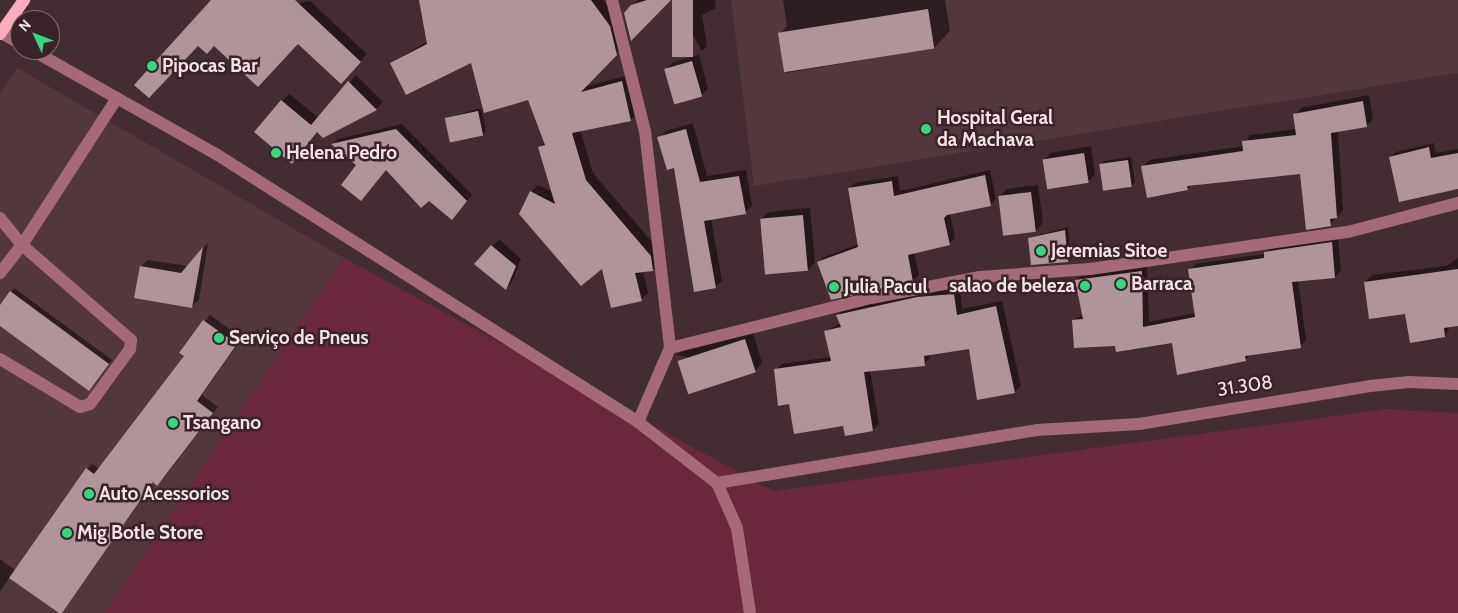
<!DOCTYPE html>
<meta charset="utf-8">
<style>
body{margin:0}
#map{position:relative;width:1458px;height:613px;overflow:hidden;background:#442d32;font-family:Cabin,sans-serif}
div>[style]{position:absolute}
.built>*{inset:0;background:#54373d}
.green>*{inset:0;background:#69283b}
.shadow>*{inset:0;background:#0007}
.building>*{inset:0;background:#b1949a;transform-origin:0 0}
.minor>*{height:12px;margin:-6px;padding:0 6px;transform-origin:6px;border-radius:6px;background:#a46a77}
.major>*{height:12px;margin:-6px;padding:0 6px;transform-origin:6px;border-radius:6px;background:#f7aebe}
.dots>*{width:14px;height:14px;translate:-50% -50%;box-sizing:border-box;border:2px solid #392328;border-radius:50%}
span{translate:-50% -50%;white-space:nowrap;text-align:center;line-height:1.15;-webkit-text-stroke:5px #392328;paint-order:stroke}
.poi-label{font-size:19px;color:#f3e3e6;font-weight:700}
.left{translate:0 -50%;text-align:left}
.right{translate:-100% -50%;text-align:right}
.street-label{font-size:19px;color:#f3e3e6}
.north{position:absolute;left:10px;top:10px;width:50px;height:50px;box-sizing:border-box;background:#392328;border:1px solid #837074;border-radius:50%;rotate:313deg;font-size:14px;font-weight:700;line-height:20px;text-align:center;color:#f3e3e6}
.north::after{content:'';display:block;margin:auto;width:18px;height:22px;background:#34d881;clip-path:polygon(50% 0,100% 100%,50% 72%,0 100%)}
</style>
<div id="map">
<div class="built">
<div style="clip-path:polygon(731px 0,1458px 0,1458px 73px,754px 186px)"></div>
<div style="clip-path:polygon(17px 68px,344px 258px,104px 613px,0 613px,0 94px)"></div>
</div>
<div class="green">
<div style="clip-path:polygon(344px 258px,773px 491px,1387px 409px,1458px 413px,1458px 613px,104px 613px)"></div>
</div>
<div class="shadow">
<div style="clip-path:polygon(212px 0,262px 0,264px 10px,310px 1px,367px 54px,347px 75px,298px 42px)"></div>
<div style="clip-path:polygon(420px 0,603px 0,617px 19px,624px 46px,584px 87px,629px 75px,638px 113px,630px 120px,580px 130px,593px 173px,658px 249px,659px 263px,652px 270px,643px 271px,648px 293px,641px 300px,602px 267px,531px 192px,538px 185px,553px 192px,540px 148px,545px 142px,529px 99px,472px 61px,391px 63px,428px 41px)"></div>
<div style="clip-path:polygon(638px 0,669px 0,625px 13px)"></div>
<div style="clip-path:polygon(673px 0,715px 0,716px 8px,702px 15px,707px 46px,702px 51px)"></div>
<div style="clip-path:polygon(783px 0,945px 0,950px 31px,934px 48px,786px 73px,779px 35px,787px 26px)"></div>
<div style="clip-path:polygon(699px 55px,708px 88px,701px 96px,665px 70px,673px 62px)"></div>
<div style="clip-path:polygon(356px 75px,383px 102px,376px 109px,318px 131px,299px 155px,282px 101px,289px 94px,319px 118px)"></div>
<div style="clip-path:polygon(1369px 95px,1373px 119px,1366px 126px,1338px 131px,1343px 210px,1330px 225px,1301px 173px,1192px 184px,1187px 189px,1143px 167px,1149px 160px,1244px 146px,1250px 135px,1296px 129px,1295px 115px,1301px 108px)"></div>
<div style="clip-path:polygon(481px 108px,486px 131px,483px 134px,447px 118px)"></div>
<div style="clip-path:polygon(693px 123px,707px 176px,746px 170px,752px 206px,745px 212px,711px 218px,722px 281px,715px 287px,675px 167px,659px 138px,666px 131px)"></div>
<div style="clip-path:polygon(402px 124px,472px 195px,457px 213px,428px 200px,387px 169px,333px 144px,338px 139px)"></div>
<div style="clip-path:polygon(1434px 143px,1436px 153px,1458px 149px,1458px 190px,1445px 191px,1391px 157px,1396px 152px)"></div>
<div style="clip-path:polygon(1091px 146px,1095px 175px,1088px 182px,1044px 160px,1051px 153px)"></div>
<div style="clip-path:polygon(1131px 157px,1135px 182px,1131px 186px,1100px 164px,1104px 161px)"></div>
<div style="clip-path:polygon(990px 170px,996px 199px,990px 205px,950px 213px,955px 238px,949px 244px,914px 252px,919px 275px,913px 280px,831px 298px,818px 263px,824px 257px,859px 244px,849px 189px,855px 183px,898px 176px,900px 191px)"></div>
<div style="clip-path:polygon(1038px 185px,1043px 223px,1036px 231px,999px 197px,1007px 189px)"></div>
<div style="clip-path:polygon(810px 208px,815px 262px,808px 270px,761px 219px,769px 212px)"></div>
<div style="clip-path:polygon(1068px 227px,1071px 258px,1067px 261px,1029px 238px)"></div>
<div style="clip-path:polygon(1338px 237px,1341px 270px,1335px 277px,1298px 280px,1306px 340px,1300px 346px,1252px 353px,1245px 360px,1173px 341px,1116px 344px,1074px 320px,1084px 314px,1076px 280px,1083px 274px,1147px 266px,1149px 322px,1196px 313px,1190px 270px,1196px 264px,1265px 254px,1271px 247px)"></div>
<div style="clip-path:polygon(499px 239px,521px 259px,512px 282px,505px 289px,476px 264px)"></div>
<div style="clip-path:polygon(208px 243px,199px 300px,192px 306px,136px 296px,141px 266px,148px 260px,188px 266px)"></div>
<div style="clip-path:polygon(1458px 258px,1458px 324px,1451px 325px,1445px 336px,1365px 282px,1372px 275px,1446px 266px)"></div>
<div style="clip-path:polygon(14px 288px,112px 360px,93px 386px,0 324px,0 307px)"></div>
<div style="clip-path:polygon(960px 289px,962px 309px,1002px 301px,1021px 386px,1015px 392px,970px 348px,930px 354px,930px 358px,924px 364px,870px 370px,879px 424px,873px 430px,844px 425px,790px 402px,776px 370px,782px 364px,831px 357px,826px 331px,841px 323px,838px 315px,844px 309px,924px 292px)"></div>
<div style="clip-path:polygon(210px 315px,242px 338px,202px 395px,218px 407px,163px 479px,154px 481px,66px 607px,61px 613px,10px 577px,0 592px,0 559px,16px 571px,87px 469px,92px 464px,100px 469px,186px 356px,181px 352px)"></div>
<div style="clip-path:polygon(753px 332px,762px 363px,755px 371px,677px 355px,685px 348px)"></div>
</div>
<div class="building">
<div style="clip-path:polygon(211px 0,295px 0,361px 62px,341px 84px,298px 44px,258px 87px,214px 46px,207px 54px,198px 46px,149px 98px,134px 85px)"></div>
<div style="clip-path:polygon(419px 0,591px 0,610px 26px,617px 55px,581px 92px,622px 81px,631px 121px,572px 133px,586px 180px,651px 256px,653px 271px,635px 273px,642px 301px,611px 308px,602px 269px,581px 286px,519px 214px,530px 191px,555px 204px,538px 147px,545px 145px,528px 100px,484px 113px,471px 63px,406px 95px,390px 63px,427px 44px)"></div>
<div style="clip-path:polygon(647px 0,671px 0,631px 41px,624px 13px,631px 5px)"></div>
<div style="left:672px;top:0;width:21px;height:57px"></div>
<div style="left:928px;top:9px;width:40px;height:152px;rotate:81deg"></div>
<div style="left:692px;top:61px;width:37px;height:29px;rotate:74deg"></div>
<div style="clip-path:polygon(348px 81px,377px 110px,323px 138px,317px 132px,292px 164px,254px 132px,281px 100px,311px 125px)"></div>
<div style="clip-path:polygon(1363px 101px,1367px 127px,1331px 133px,1337px 218px,1330px 219px,1331px 226px,1306px 230px,1300px 174px,1187px 186px,1188px 190px,1147px 198px,1141px 166px,1243px 151px,1242px 141px,1296px 135px,1293px 114px)"></div>
<div style="left:478px;top:111px;width:25px;height:34px;rotate:78deg"></div>
<div style="clip-path:polygon(396px 129px,467px 201px,452px 220px,429px 201px,421px 208px,386px 170px,361px 201px,341px 185px,356px 165px,331px 144px)"></div>
<div style="clip-path:polygon(686px 129px,700px 182px,739px 176px,746px 214px,704px 221px,716px 288px,694px 292px,674px 168px,667px 170px,657px 137px)"></div>
<div style="clip-path:polygon(1429px 147px,1431px 158px,1458px 153px,1458px 189px,1399px 202px,1389px 157px)"></div>
<div style="left:1084px;top:153px;width:30px;height:42px;rotate:81deg"></div>
<div style="left:1128px;top:160px;width:27px;height:29px;rotate:82deg"></div>
<div style="clip-path:polygon(985px 175px,991px 206px,947px 215px,944px 218px,950px 245px,908px 255px,913px 282px,831px 300px,817px 262px,858px 247px,848px 188px,892px 181px,894px 196px)"></div>
<div style="left:1031px;top:192px;width:40px;height:33px;rotate:83deg"></div>
<div style="left:803px;top:215px;width:56px;height:43px;rotate:85deg"></div>
<div style="clip-path:polygon(1065px 230px,1068px 262px,1031px 265px,1028px 238px)"></div>
<div style="clip-path:polygon(1332px 242px,1335px 278px,1292px 282px,1301px 348px,1245px 356px,1246px 361px,1177px 375px,1172px 343px,1116px 352px,1115px 346px,1074px 348px,1072px 320px,1083px 319px,1075px 280px,1142px 271px,1143px 327px,1195px 317px,1188px 269px,1264px 258px,1264px 252px)"></div>
<div style="clip-path:polygon(491px 245px,516px 266px,506px 290px,474px 264px)"></div>
<div style="clip-path:polygon(203px 247px,192px 308px,134px 298px,140px 266px,181px 273px)"></div>
<div style="clip-path:polygon(1458px 269px,1458px 326px,1444px 328px,1445px 337px,1410px 343px,1405px 314px,1369px 319px,1364px 282px)"></div>
<div style="clip-path:polygon(10px 291px,109px 364px,89px 391px,0 326px,0 305px)"></div>
<div style="clip-path:polygon(954px 294px,957px 315px,996px 306px,1015px 393px,977px 400px,969px 349px,924px 356px,925px 366px,864px 372px,873px 431px,845px 436px,843px 426px,794px 434px,789px 404px,778px 406px,774px 369px,831px 361px,824px 331px,841px 327px,836px 315px,917px 297px)"></div>
<div style="clip-path:polygon(203px 320px,237px 344px,197px 401px,213px 413px,157px 486px,153px 482px,62px 613px,59px 613px,9px 578px,86px 468px,94px 474px,184px 356px,179px 353px)"></div>
<div style="left:745px;top:339px;width:35px;height:71px;rotate:72deg"></div>
</div>
<div class="minor">
<div style="left:612px;top:0;width:135px;rotate:75.9deg"></div>
<div style="left:645px;top:131px;width:218px;rotate:83.4deg"></div>
<div style="left:670px;top:348px;width:81px;rotate:113.4deg"></div>
<div style="left:1px;top:33px;width:21px;rotate:28deg"></div>
<div style="left:32px;top:50px;width:211px;rotate:29.5deg"></div>
<div style="left:216px;top:154px;width:500px;rotate:32.4deg"></div>
<div style="left:638px;top:422px;width:100px;rotate:37.7deg"></div>
<div style="left:717px;top:483px;width:49px;rotate:66deg"></div>
<div style="left:737px;top:528px;width:86px;rotate:81.3deg"></div>
<div style="left:0;top:218px;width:35px;rotate:51deg"></div>
<div style="left:22px;top:245px;width:145px;rotate:41.1deg"></div>
<div style="left:131px;top:340px;width:9px;rotate:96deg"></div>
<div style="left:130px;top:349px;width:68px;rotate:126deg"></div>
<div style="left:90px;top:404px;width:10px;rotate:163deg"></div>
<div style="left:80px;top:407px;width:93px;rotate:-149deg"></div>
<div style="left:0;top:273px;width:36px;rotate:-52deg"></div>
<div style="left:22px;top:245px;width:175px;rotate:-57.1deg"></div>
<div style="left:670px;top:348px;width:207px;rotate:-14deg"></div>
<div style="left:871px;top:298px;width:111px;rotate:-10.9deg"></div>
<div style="left:980px;top:277px;width:110px;rotate:-4.2deg"></div>
<div style="left:1090px;top:269px;width:261px;rotate:-8.2deg"></div>
<div style="left:1348px;top:232px;width:114px;rotate:-14.8deg"></div>
<div style="left:717px;top:483px;width:324px;rotate:-9.4deg"></div>
<div style="left:1037px;top:430px;width:102px;rotate:-3.4deg"></div>
<div style="left:1139px;top:424px;width:234px;rotate:-9.3deg"></div>
<div style="left:1370px;top:386px;width:39px;rotate:-6deg"></div>
<div style="left:1409px;top:382px;width:49px;rotate:2.3deg"></div>
</div>
<div class="major">
<div style="left:0;top:34px;width:42px;rotate:-54.8deg"></div>
</div>
<div class="dots">
<div style="left:152px;top:66px;background:#34d881"></div>
<div style="left:926px;top:129px;background:#34d881"></div>
<div style="left:276px;top:153px;background:#34d881"></div>
<div style="left:1041px;top:251px;background:#34d881"></div>
<div style="left:1121px;top:284px;background:#34d881"></div>
<div style="left:1085px;top:286px;background:#34d881"></div>
<div style="left:834px;top:287px;background:#34d881"></div>
<div style="left:219px;top:338px;background:#34d881"></div>
<div style="left:173px;top:423px;background:#34d881"></div>
<div style="left:89px;top:494px;background:#34d881"></div>
<div style="left:67px;top:533px;background:#34d881"></div>
</div>
<div class="poi-label">
<span class="left" style="left:162px;top:66px">Pipocas Bar</span>
<span class="left" style="left:937px;top:129px">Hospital Geral<br>da Machava</span>
<span class="left" style="left:286px;top:153px">Helena Pedro</span>
<span class="left" style="left:1051px;top:251px">Jeremias Sitoe</span>
<span class="left" style="left:1131px;top:284px">Barraca</span>
<span class="right" style="left:1075px;top:286px">salao de beleza</span>
<span class="left" style="left:844px;top:287px">Julia Pacul</span>
<span class="left" style="left:229px;top:338px">Serviço de Pneus</span>
<span class="left" style="left:183px;top:423px">Tsangano</span>
<span class="left" style="left:99px;top:494px">Auto Acessorios</span>
<span class="left" style="left:77px;top:533px">Mig Botle Store</span>
</div>
<div class="street-label">
<span style="left:1245px;top:386px;rotate:-8deg">31.308</span>
</div>
<div class="north">N</div>
</div>
